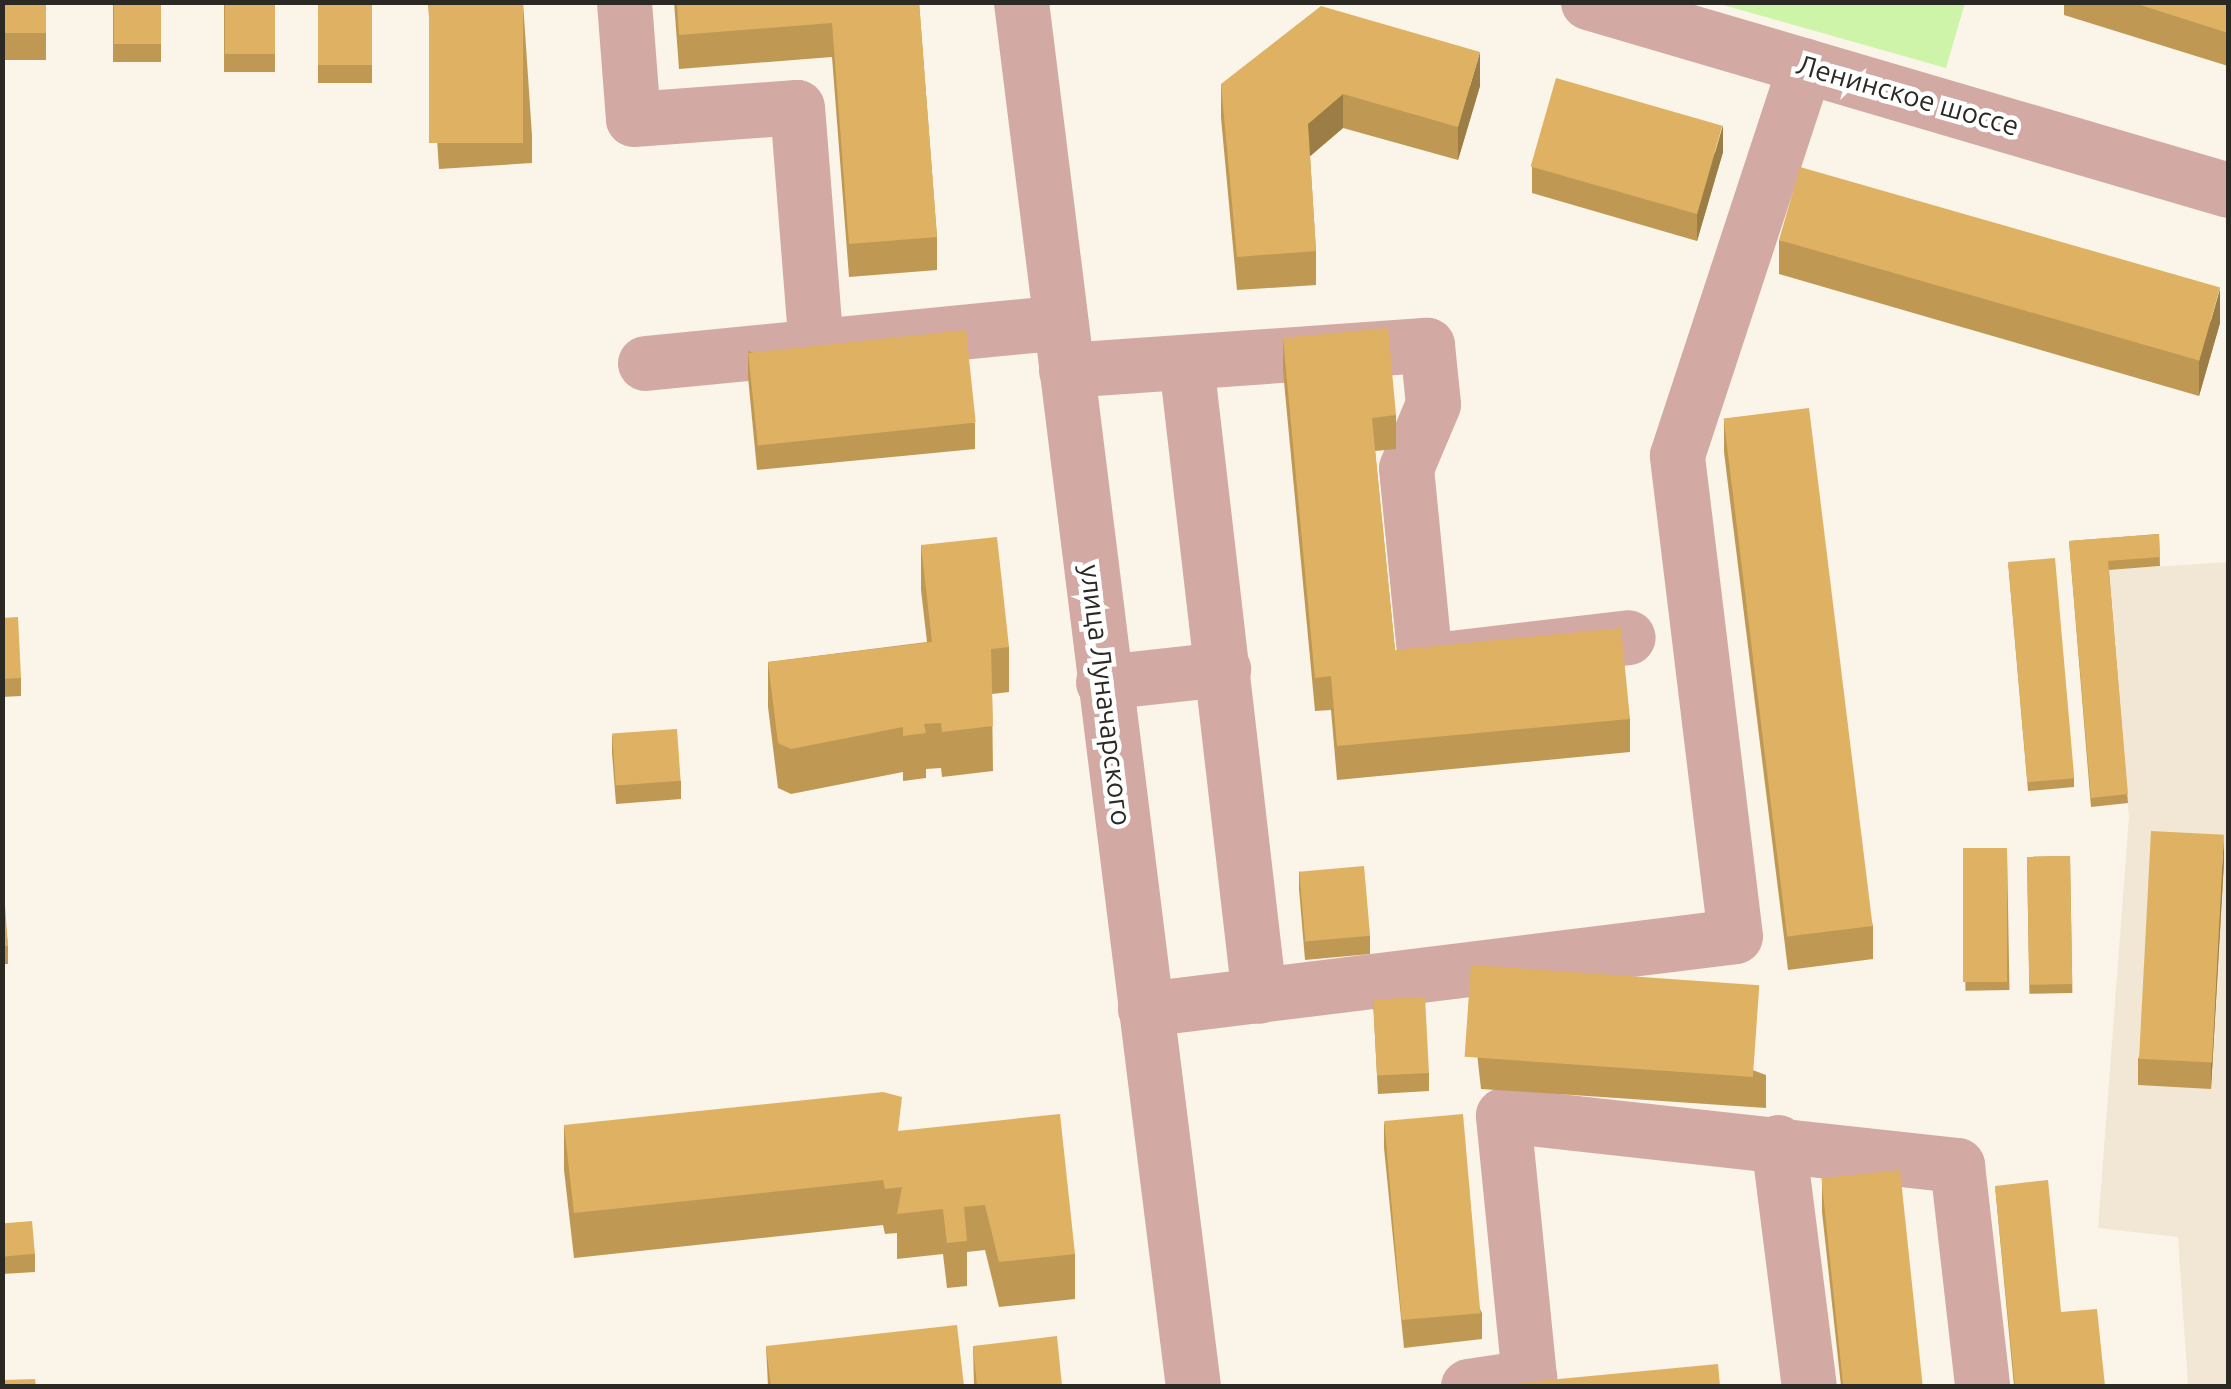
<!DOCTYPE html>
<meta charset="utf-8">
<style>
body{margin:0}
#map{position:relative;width:2231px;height:1389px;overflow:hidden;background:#fbf4e8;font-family:Ubuntu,sans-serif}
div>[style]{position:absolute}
.built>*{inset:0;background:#f2e7d5}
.green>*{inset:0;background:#cef4a9}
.minor>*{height:55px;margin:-27.5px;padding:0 27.5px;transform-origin:27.5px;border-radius:27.5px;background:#d2a9a3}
.wall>*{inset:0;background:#bf9954;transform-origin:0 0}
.shaded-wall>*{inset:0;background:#9b7d45}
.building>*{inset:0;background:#deb262;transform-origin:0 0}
span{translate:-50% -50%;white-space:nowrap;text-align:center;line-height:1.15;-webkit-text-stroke:9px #fff;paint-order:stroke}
.street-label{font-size:28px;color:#2b2924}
.frame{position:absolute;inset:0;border:5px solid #2b2924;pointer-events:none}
</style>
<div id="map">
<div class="built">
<div style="clip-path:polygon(2228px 562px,2228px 1386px,2188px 1386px,2178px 1237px,2098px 1228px,2129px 817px,2108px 570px)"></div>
</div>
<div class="green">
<div style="clip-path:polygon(1716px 3px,1965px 3px,1946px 68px)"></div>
</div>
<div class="minor">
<div style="left:624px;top:2px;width:117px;rotate:85.6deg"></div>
<div style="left:633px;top:119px;width:164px;rotate:-4.2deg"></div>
<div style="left:797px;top:107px;width:240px;rotate:85.5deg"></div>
<div style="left:1021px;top:2px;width:1395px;rotate:82.92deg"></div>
<div style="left:1588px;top:2px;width:667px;rotate:16.37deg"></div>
<div style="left:645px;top:363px;width:417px;rotate:-5.6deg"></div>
<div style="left:1186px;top:363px;width:637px;rotate:83.42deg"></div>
<div style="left:1066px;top:370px;width:362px;rotate:-4deg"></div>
<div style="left:1427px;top:345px;width:59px;rotate:84.2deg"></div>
<div style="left:1433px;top:404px;width:69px;rotate:112.9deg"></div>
<div style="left:1406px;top:468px;width:194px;rotate:84.4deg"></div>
<div style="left:1425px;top:661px;width:204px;rotate:-6.7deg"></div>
<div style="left:1103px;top:682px;width:121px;rotate:-6.2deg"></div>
<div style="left:1145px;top:1009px;width:594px;rotate:-7.05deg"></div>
<div style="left:1735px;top:936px;width:484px;rotate:-96.9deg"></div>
<div style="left:1677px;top:455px;width:410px;rotate:-71.8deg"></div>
<div style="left:1778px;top:1142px;width:246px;rotate:82.8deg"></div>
<div style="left:1468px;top:1386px;width:62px;rotate:-8.4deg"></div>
<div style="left:1529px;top:1377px;width:263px;rotate:-95.7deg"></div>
<div style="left:1503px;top:1115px;width:457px;rotate:6.3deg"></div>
<div style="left:1957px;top:1165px;width:222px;rotate:83.5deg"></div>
</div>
<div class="wall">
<div style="left:2px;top:2px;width:44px;height:58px"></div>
<div style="left:113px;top:2px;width:48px;height:60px"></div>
<div style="left:224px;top:2px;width:51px;height:70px"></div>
<div style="left:318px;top:2px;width:54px;height:81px"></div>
<div style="clip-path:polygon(428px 2px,523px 2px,532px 136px,532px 163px,439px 169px)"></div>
<div style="clip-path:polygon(674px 2px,919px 2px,937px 237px,937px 270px,849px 277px,832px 57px,679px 69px)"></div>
<div style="clip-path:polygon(2064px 2px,2228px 2px,2228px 66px,2064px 15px)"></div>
<div style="clip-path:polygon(1221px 84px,1480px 86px,1458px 160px,1343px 128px,1310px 156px,1316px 251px,1316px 285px,1237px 290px,1221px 118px)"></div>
<div style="clip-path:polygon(1723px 152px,1697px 241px,1532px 193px,1532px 167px)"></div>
<div style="clip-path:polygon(1779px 240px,2220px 323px,2199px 396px,1779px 274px)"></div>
<div style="clip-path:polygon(1283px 338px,1396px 415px,1396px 449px,1375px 451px,1395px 650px,1630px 719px,1630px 752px,1337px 780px,1331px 710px,1315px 711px,1283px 371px)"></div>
<div style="clip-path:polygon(748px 351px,975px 423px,975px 449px,757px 470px,748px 377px)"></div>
<div style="clip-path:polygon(1724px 419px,1873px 926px,1873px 959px,1788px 970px,1724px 452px)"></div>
<div style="clip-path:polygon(2159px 534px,2160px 566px,2109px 570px,2128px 803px,2091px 807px,2069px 541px)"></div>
<div style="clip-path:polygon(921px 545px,1009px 647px,1009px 692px,992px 694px,993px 771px,942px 777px,941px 768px,926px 769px,926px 778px,903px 781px,903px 772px,791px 794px,778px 788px,768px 707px,768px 662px,927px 642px,921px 590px)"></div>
<div style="clip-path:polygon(2008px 562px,2074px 778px,2074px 787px,2028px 791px)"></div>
<div style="clip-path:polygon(2px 618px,21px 678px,21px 696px,2px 697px)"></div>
<div style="clip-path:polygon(612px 735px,681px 781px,681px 799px,616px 804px,612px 753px)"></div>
<div style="left:2007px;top:848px;width:142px;height:44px;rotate:89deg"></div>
<div style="left:2070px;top:856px;width:137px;height:43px;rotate:89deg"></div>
<div style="clip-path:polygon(2224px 861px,2211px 1089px,2138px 1085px,2138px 1059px)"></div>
<div style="clip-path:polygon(1299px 871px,1370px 936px,1370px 954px,1305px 960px,1299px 889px)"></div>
<div style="clip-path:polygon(2px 892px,8px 946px,8px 964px,2px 964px)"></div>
<div style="clip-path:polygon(1471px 965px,1766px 1075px,1766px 1108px,1481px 1089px,1471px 999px)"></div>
<div style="clip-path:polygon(1373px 1000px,1429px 1073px,1429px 1091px,1378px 1094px)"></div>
<div style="clip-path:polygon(1384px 1122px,1482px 1313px,1482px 1339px,1404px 1348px,1384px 1148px)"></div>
<div style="clip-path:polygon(564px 1125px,902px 1131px,1075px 1254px,1075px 1299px,999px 1307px,985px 1250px,967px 1252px,967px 1286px,947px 1288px,943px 1254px,897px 1259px,897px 1233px,885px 1234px,883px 1225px,574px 1258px,564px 1170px)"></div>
<div style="clip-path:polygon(1822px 1179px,1923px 1386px,1841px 1386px,1822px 1212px)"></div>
<div style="clip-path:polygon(1995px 1186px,2061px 1312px,2105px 1386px,2014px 1386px)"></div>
<div style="clip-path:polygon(2px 1223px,35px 1254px,35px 1272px,2px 1274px)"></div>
<div style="clip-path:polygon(766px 1346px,964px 1386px,768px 1386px)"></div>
<div style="clip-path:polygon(973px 1346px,1062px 1386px,974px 1386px)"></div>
</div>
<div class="shaded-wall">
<div style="clip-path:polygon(1480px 52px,1480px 86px,1458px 160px,1458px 127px)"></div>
<div style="clip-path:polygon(1343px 94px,1343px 128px,1308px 158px,1308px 124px)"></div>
<div style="clip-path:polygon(1723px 125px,1723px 152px,1697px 241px,1697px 215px)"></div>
<div style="clip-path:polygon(2220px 289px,2220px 323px,2199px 396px,2199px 362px)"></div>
<div style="clip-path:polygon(2224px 835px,2224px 861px,2211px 1089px,2211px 1063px)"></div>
</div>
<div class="building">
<div style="left:2px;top:2px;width:44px;height:31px"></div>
<div style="left:114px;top:2px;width:47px;height:42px"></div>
<div style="left:225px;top:2px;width:50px;height:52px"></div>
<div style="left:318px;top:2px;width:54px;height:63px"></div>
<div style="left:429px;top:2px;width:94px;height:141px"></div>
<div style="clip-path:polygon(677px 2px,919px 2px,937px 237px,849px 244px,832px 23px,679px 35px)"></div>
<div style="clip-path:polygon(2131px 2px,2228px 2px,2228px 33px)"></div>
<div style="clip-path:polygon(1321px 6px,1480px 52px,1458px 127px,1343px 94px,1308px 124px,1316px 251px,1237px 257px,1221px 84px)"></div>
<div style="left:1556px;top:78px;width:173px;height:92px;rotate:16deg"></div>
<div style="left:1800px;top:167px;width:437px;height:76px;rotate:16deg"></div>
<div style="clip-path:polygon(1388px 328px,1396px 415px,1372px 418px,1395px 650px,1621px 628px,1630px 719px,1337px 746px,1331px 676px,1315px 678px,1283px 338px)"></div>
<div style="left:966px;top:330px;width:93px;height:219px;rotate:84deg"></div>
<div style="left:1809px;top:408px;width:522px;height:86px;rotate:83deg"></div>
<div style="clip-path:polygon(2159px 534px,2160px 557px,2108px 561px,2128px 794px,2091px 798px,2069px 541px)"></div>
<div style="clip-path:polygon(997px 537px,1009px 647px,991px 649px,993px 726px,942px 732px,941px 723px,924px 724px,926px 733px,903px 736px,903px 727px,791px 749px,778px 743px,768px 662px,932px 642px,921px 545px)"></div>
<div style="left:2055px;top:558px;width:221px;height:47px;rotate:85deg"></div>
<div style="clip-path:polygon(18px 617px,21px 678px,2px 679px,2px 618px)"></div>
<div style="left:677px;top:729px;width:52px;height:65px;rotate:86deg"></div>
<div style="left:2151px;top:831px;width:73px;height:228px;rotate:3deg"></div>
<div style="left:1963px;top:848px;width:44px;height:134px"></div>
<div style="left:2070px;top:856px;width:128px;height:43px;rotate:89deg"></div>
<div style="left:1364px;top:866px;width:70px;height:65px;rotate:85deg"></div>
<div style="clip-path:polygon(2px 892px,4px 892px,8px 946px,2px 946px)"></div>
<div style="left:1471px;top:965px;width:289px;height:92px;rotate:4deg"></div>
<div style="left:1425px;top:997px;width:76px;height:52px;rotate:87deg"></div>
<div style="clip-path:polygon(883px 1092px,902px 1097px,898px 1131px,1060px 1114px,1075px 1254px,999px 1262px,985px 1205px,964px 1207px,967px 1241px,947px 1243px,943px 1209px,897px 1214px,902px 1187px,885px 1189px,883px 1180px,574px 1213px,564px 1125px)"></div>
<div style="left:1463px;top:1114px;width:200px;height:79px;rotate:85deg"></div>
<div style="left:1900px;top:1170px;width:217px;height:79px;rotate:84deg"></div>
<div style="clip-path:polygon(2048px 1180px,2061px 1312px,2097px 1309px,2105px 1386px,2015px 1386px,1995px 1186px)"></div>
<div style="left:32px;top:1221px;width:33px;height:30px;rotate:85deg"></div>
<div style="clip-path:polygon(957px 1325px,964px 1386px,771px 1386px,766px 1346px)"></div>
<div style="clip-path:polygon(1057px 1336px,1062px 1386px,977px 1386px,973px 1346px)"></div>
<div style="clip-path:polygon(1718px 1364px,1720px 1386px,1517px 1386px,1517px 1383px)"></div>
<div style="clip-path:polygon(35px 1379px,36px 1386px,2px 1386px,2px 1380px)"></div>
</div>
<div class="street-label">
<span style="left:1908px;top:95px;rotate:16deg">Ленинское шоссе</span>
<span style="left:1106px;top:695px;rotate:83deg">улица Луначарского</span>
</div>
<div class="frame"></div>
</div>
